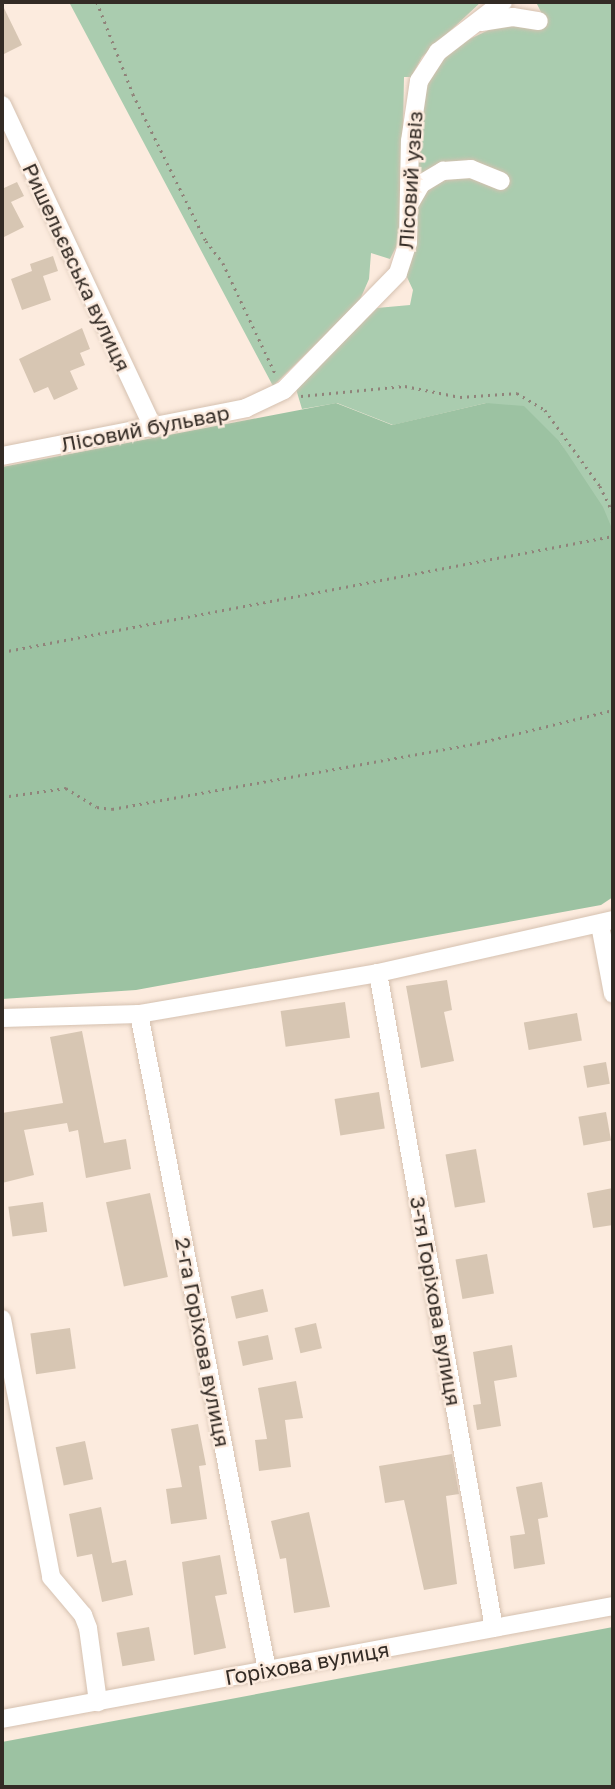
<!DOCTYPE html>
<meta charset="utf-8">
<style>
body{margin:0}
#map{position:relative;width:615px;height:1789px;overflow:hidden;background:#fcebde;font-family:"Golos Text",sans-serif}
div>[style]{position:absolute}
.green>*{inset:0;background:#aaccaf}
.forest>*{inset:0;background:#9cc2a2}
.building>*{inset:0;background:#d7c6b3;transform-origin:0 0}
.path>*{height:2.5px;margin-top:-1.25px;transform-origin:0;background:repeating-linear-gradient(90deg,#90837a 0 2px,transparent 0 7px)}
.roads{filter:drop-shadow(0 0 2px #d5c1b0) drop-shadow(0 0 2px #d5c1b0)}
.minor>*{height:18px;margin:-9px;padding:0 9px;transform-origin:9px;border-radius:9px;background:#fff}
span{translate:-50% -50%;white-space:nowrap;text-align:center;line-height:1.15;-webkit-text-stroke:5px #fcebde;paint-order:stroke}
.street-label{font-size:21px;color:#332b25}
.frame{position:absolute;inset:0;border:4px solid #332b25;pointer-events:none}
</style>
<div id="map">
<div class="green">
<div style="clip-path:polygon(69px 2px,481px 2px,422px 57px,411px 77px,404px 77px,401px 237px,390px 259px,371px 253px,369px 279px,359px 302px,273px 386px)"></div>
<div style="clip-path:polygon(536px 2px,613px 2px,613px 531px,560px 442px,486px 403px,393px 425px,337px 403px,302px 409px,296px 389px,377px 308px,410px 305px,413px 290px,406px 275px,417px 206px,420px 114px,430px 73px,457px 45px,493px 28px,543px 16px)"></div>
</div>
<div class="forest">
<div style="clip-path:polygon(336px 403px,392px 425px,486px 403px,524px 406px,560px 442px,603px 507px,613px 531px,613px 897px,601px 905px,136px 990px,2px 999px,2px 467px)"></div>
<div style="clip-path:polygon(613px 1627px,613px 1787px,2px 1787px,2px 1742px)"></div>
</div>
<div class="building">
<div style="clip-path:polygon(2px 4px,22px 45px,2px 55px)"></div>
<div style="clip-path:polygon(17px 182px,24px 196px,11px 202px,24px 227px,2px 238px,2px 183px,4px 188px)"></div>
<div style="clip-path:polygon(53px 256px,58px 271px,43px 276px,51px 300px,22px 310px,11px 279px,32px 271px,30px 264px)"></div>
<div style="clip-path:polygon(82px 328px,90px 349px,80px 353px,85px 365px,70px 371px,78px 389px,54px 400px,48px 387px,34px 393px,19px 359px)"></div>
<div style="clip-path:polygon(447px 980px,452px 1010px,444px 1012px,454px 1061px,421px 1068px,406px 986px)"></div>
<div style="left:345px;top:1002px;width:36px;height:65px;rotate:82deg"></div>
<div style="left:577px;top:1013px;width:28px;height:54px;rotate:80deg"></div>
<div style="clip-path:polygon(82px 1031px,104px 1143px,126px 1139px,131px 1169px,86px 1178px,78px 1130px,69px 1132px,67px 1123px,24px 1130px,34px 1175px,2px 1183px,2px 1113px,63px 1103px,50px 1037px)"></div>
<div style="left:606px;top:1062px;width:22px;height:23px;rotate:80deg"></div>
<div style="left:379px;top:1092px;width:37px;height:45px;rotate:81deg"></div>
<div style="left:606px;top:1112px;width:29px;height:28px;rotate:80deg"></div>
<div style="left:476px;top:1149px;width:54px;height:31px;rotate:80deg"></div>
<div style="clip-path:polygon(613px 1188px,613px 1225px,593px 1228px,587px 1193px)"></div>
<div style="left:150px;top:1193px;width:86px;height:45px;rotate:78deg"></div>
<div style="left:43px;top:1202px;width:30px;height:35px;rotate:82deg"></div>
<div style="left:487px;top:1254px;width:40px;height:32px;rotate:80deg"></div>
<div style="left:263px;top:1289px;width:23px;height:33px;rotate:77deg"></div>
<div style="left:316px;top:1323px;width:26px;height:22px;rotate:77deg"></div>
<div style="left:70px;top:1328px;width:41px;height:40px;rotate:82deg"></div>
<div style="left:268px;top:1335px;width:25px;height:31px;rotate:78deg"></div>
<div style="clip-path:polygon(512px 1345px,517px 1377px,494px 1381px,501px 1426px,477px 1430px,473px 1405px,481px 1404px,473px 1352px)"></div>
<div style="clip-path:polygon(296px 1381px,303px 1418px,285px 1420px,291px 1467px,259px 1471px,255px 1440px,267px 1439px,258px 1388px)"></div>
<div style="clip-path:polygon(198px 1424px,206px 1465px,199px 1466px,207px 1519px,171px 1524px,166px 1489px,182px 1487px,171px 1429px)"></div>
<div style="left:85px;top:1441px;width:39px;height:30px;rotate:78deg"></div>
<div style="clip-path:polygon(452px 1454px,459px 1494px,446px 1496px,457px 1584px,424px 1590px,404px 1500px,385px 1503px,379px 1466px)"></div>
<div style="clip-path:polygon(542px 1482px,548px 1517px,538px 1519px,545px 1564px,514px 1569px,510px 1536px,525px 1534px,516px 1487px)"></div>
<div style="clip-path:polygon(101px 1507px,112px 1563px,126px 1560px,133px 1595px,102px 1602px,92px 1554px,77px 1557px,69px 1514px)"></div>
<div style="clip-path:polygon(309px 1512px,330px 1607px,294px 1613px,286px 1558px,280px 1559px,271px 1521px)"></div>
<div style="clip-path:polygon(220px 1555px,227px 1594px,215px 1596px,226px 1648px,194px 1655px,182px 1562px)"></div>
<div style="left:149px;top:1627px;width:34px;height:33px;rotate:80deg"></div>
</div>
<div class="path">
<div style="left:97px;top:2px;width:99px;rotate:68.6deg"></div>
<div style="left:133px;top:94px;width:164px;rotate:63.6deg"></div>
<div style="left:206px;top:241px;width:28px;rotate:52deg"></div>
<div style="left:223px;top:263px;width:124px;rotate:64.7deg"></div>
<div style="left:301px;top:396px;width:104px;rotate:-5.5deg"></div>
<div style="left:405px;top:386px;width:56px;rotate:11.3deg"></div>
<div style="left:460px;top:397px;width:57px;rotate:-4deg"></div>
<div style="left:517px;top:393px;width:33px;rotate:31deg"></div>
<div style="left:545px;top:410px;width:94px;rotate:54.1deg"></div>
<div style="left:600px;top:486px;width:30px;rotate:64deg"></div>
<div style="left:2px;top:652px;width:622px;rotate:-10.75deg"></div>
<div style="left:2px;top:797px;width:65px;rotate:-8deg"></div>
<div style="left:66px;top:788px;width:36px;rotate:32deg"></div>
<div style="left:97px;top:807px;width:15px;rotate:8deg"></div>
<div style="left:112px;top:809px;width:372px;rotate:-10.2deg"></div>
<div style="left:478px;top:743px;width:139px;rotate:-13.7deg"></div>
</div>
<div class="roads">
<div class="minor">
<div style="left:481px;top:22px;width:32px;rotate:-9deg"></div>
<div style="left:513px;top:17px;width:26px;rotate:9deg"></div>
<div style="left:2px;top:105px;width:357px;rotate:64.9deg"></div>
<div style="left:409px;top:205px;width:24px;rotate:-60deg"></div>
<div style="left:421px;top:184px;width:26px;rotate:-31deg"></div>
<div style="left:443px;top:171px;width:28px;rotate:-4deg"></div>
<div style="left:471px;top:169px;width:32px;rotate:22deg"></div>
<div style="left:2px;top:456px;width:249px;rotate:-11.1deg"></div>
<div style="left:246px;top:408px;width:42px;rotate:-25.3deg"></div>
<div style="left:284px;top:390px;width:163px;rotate:-45.7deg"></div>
<div style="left:398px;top:273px;width:32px;rotate:-72deg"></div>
<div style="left:408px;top:243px;width:102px;rotate:-88.9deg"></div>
<div style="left:410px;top:141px;width:61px;rotate:-81.5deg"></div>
<div style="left:419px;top:81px;width:35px;rotate:-57deg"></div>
<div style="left:438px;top:52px;width:82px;rotate:-37.6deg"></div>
<div style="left:600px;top:925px;width:70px;rotate:79.3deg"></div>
<div style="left:378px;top:973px;width:665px;rotate:79.96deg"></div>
<div style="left:139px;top:1014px;width:668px;rotate:78.96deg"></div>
<div style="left:2px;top:1018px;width:137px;rotate:-1.7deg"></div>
<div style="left:139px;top:1014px;width:242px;rotate:-9.7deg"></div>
<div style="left:378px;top:973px;width:241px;rotate:-12.7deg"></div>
<div style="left:2px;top:1319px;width:263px;rotate:79.2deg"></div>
<div style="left:51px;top:1577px;width:50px;rotate:49.9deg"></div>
<div style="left:83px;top:1615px;width:14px;rotate:69deg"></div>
<div style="left:88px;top:1628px;width:75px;rotate:82.3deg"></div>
<div style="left:2px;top:1719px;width:621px;rotate:-10.48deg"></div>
</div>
</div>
<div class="street-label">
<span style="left:410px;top:180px;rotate:-86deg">Лісовий узвіз</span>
<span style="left:77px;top:267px;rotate:65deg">Ришельєвська вулиця</span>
<span style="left:145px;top:428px;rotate:-11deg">Лісовий бульвар</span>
<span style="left:436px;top:1301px;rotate:80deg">3-тя Горіхова вулиця</span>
<span style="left:203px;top:1342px;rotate:79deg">2-га Горіхова вулиця</span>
<span style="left:307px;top:1663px;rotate:-10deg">Горіхова вулиця</span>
</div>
<div class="frame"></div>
</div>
